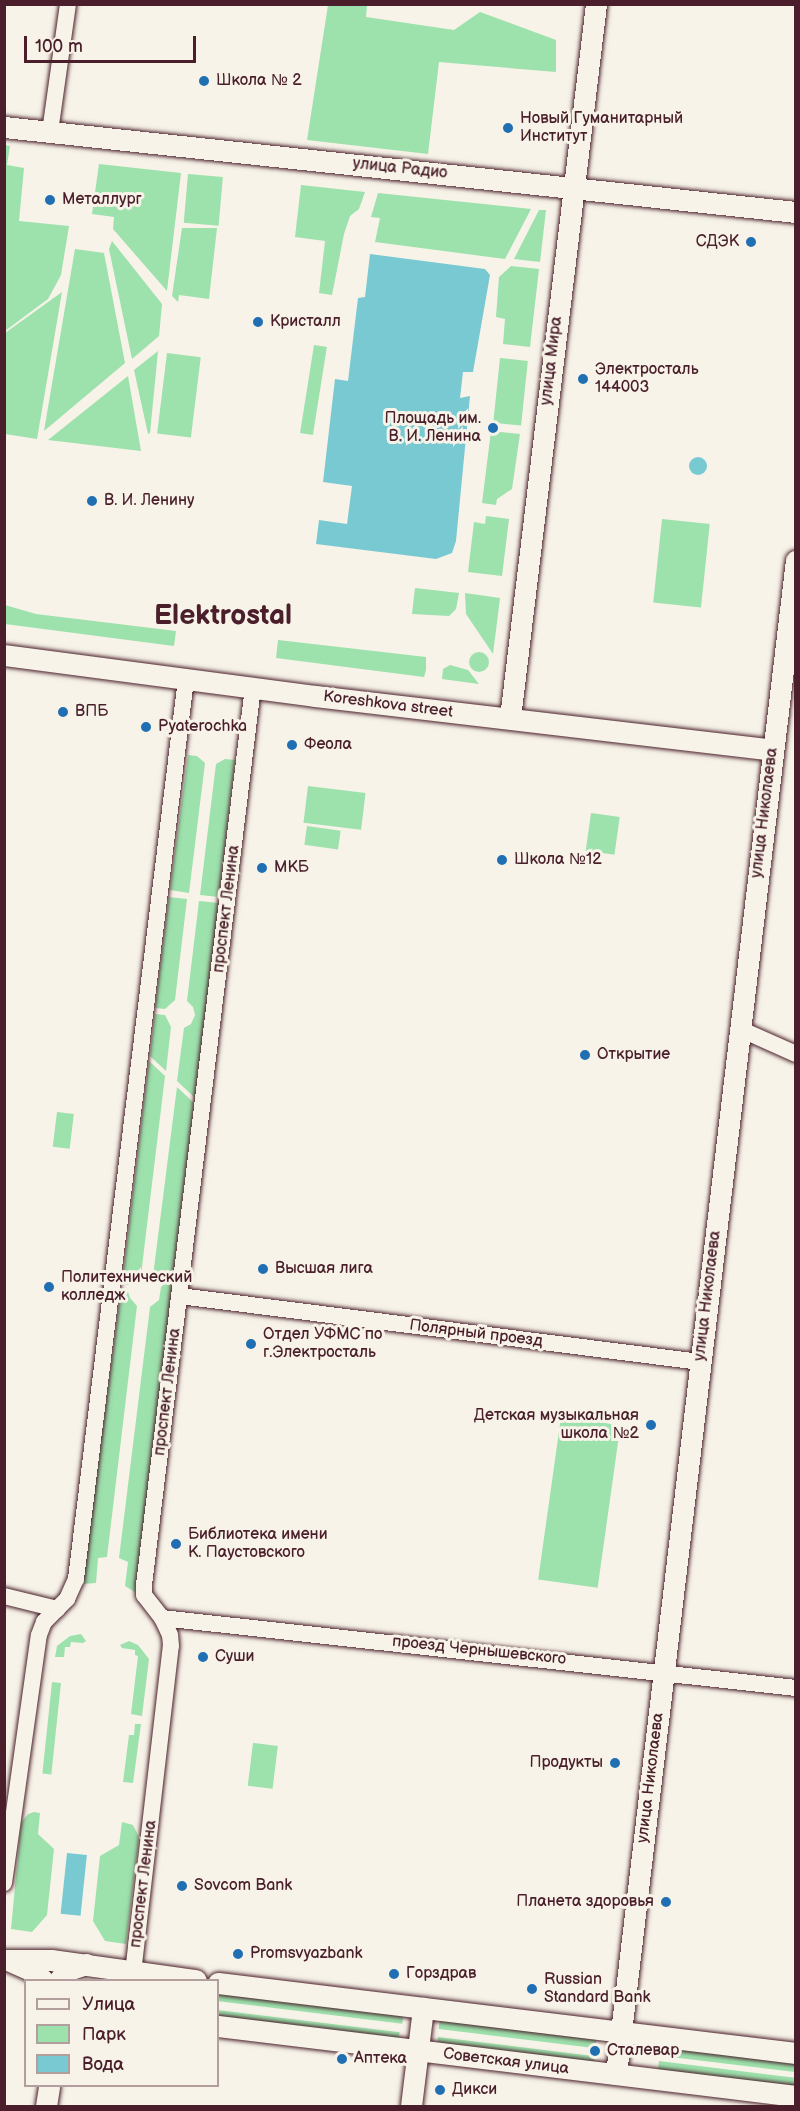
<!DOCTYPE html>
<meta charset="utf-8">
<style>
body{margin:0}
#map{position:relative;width:800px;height:2111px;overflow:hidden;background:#f7f3e8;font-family:"Balsamiq Sans",sans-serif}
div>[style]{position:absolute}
.green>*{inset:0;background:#9de1ac;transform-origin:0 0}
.round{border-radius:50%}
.water>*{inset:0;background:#79c9d3;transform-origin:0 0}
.roads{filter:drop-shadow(0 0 2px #4a1f2b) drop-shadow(0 0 2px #4a1f2b)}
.minor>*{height:16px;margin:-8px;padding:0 8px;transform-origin:8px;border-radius:8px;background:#f7f3e8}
.major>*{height:21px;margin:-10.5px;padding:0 10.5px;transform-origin:10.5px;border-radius:10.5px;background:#f7f3e8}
.dots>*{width:16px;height:16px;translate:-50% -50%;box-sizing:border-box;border:3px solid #f7f3e8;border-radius:50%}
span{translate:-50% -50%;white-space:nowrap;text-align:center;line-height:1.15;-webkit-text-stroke:6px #f7f3e8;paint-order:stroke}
.poi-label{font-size:16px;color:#4a1f2b}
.left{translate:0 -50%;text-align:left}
.right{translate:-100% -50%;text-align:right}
.street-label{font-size:16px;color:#4a1f2b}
.town-label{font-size:28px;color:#4a1f2b;font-weight:700}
.frame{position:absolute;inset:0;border:6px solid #4a1f2b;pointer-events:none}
.legend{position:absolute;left:24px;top:1979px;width:195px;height:108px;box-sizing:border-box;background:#f7f3e8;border:2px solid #b29e9c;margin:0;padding:8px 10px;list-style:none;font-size:18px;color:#4a1f2b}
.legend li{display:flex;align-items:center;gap:12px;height:30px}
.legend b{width:30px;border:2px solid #b29e9c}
.scale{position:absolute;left:24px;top:36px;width:172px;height:27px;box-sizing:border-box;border:3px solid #4a1f2b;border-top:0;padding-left:8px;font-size:18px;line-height:21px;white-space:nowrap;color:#4a1f2b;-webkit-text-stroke:4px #f7f3e8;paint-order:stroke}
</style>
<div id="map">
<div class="green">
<div style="clip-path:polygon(328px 5px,367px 5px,366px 17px,454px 30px,480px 12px,556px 40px,556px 72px,439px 62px,428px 154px,307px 140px)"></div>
<div style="clip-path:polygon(5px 145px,10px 146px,7px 165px,24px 168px,19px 221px,69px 226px,61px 275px,48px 299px,5px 331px)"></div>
<div style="clip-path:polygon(99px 164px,181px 173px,167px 291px,113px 229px,114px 217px,92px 214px)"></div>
<div style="left:188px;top:174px;width:35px;height:49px;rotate:5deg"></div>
<div style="clip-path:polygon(301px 185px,365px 192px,359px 209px,350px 216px,344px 234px,332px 295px,319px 293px,325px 241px,295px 237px)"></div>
<div style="clip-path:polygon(378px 193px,531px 209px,505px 259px,375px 242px,380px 218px,371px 217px)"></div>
<div style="clip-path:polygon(539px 210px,546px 210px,540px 262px,514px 259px)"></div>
<div style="clip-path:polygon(182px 228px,217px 228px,209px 299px,179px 295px,178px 302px,172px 296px)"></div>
<div style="clip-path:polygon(112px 241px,162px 304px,159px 336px,132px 359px,109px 249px)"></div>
<div style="clip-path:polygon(75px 249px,104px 253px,125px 363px,44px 431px)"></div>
<div style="clip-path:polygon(511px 266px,539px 269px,530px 347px,503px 344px,505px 319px,496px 317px,499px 277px)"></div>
<div style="clip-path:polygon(62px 292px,37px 439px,5px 434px,5px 333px)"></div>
<div style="left:314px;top:345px;width:13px;height:89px;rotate:9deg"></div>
<div style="clip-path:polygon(158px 351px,150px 433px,148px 434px,134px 370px)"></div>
<div style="left:167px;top:353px;width:34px;height:81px;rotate:7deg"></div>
<div style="left:500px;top:358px;width:28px;height:65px;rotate:6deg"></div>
<div style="clip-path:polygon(128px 376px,141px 451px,48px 440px)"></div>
<div style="clip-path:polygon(491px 431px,520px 434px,512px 489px,497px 499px,496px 505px,482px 503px)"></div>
<div style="clip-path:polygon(486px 516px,509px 519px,502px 576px,468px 572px,474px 522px,485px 524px)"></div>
<div style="left:662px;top:519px;width:48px;height:84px;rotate:6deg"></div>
<div style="clip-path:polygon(415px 588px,459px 593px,456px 609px,449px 616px,412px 614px)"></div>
<div style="clip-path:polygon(465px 593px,500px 598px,493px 654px,466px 614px)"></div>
<div style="clip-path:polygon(5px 605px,36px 614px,176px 631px,174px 646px,5px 624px)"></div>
<div style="clip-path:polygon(278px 640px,426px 657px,426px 670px,424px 677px,276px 658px)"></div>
<div class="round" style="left:469px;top:652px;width:20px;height:20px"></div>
<div style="clip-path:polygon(450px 665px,468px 670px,479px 684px,442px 679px,443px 669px)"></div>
<div style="clip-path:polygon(188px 755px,197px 756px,205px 763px,189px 893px,170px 890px)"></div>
<div style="clip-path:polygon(225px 759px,235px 760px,219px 897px,200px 895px,216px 764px)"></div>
<div style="left:308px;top:786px;width:58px;height:37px;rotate:7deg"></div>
<div style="left:591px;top:813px;width:29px;height:38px;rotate:8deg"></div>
<div style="left:307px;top:826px;width:34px;height:19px;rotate:8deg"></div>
<div style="clip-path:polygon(169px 897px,187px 899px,175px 1000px,165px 1009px,155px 1008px)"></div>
<div style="clip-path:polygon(199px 901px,219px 903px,195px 1098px,177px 1081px,184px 1028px,191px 1024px,195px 1015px,193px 1007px,187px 1001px)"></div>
<div style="clip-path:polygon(155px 1014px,165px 1015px,171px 1027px,166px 1071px,150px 1056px)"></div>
<div style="clip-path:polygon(149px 1061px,165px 1076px,141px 1275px,132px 1279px,129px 1285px,122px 1284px)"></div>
<div style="clip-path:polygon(177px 1087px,194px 1103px,173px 1277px,168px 1276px,160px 1284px,153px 1276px)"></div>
<div style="left:57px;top:1112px;width:17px;height:35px;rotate:7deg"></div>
<div style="clip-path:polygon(168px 1280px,173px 1281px,135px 1592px,125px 1586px,128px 1562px,119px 1558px,150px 1307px,159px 1300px,161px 1287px)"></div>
<div style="clip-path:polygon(121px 1291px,128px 1292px,130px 1298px,137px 1306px,107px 1557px,98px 1558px,96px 1583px,82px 1584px)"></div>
<div style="left:561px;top:1417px;width:60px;height:164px;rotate:8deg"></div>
<div style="clip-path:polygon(81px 1634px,86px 1641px,83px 1643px,71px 1642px,70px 1647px,65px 1647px,64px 1657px,55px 1657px,57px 1646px,70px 1636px)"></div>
<div style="clip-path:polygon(129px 1641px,138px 1645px,149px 1659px,142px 1716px,131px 1714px,138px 1656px,135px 1655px,135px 1650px,122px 1648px,120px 1645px)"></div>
<div style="left:52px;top:1682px;width:9px;height:92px;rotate:6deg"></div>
<div style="clip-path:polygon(135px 1724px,141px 1724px,133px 1783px,123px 1782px,129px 1735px,134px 1735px)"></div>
<div style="left:253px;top:1743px;width:25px;height:43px;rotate:7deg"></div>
<div style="clip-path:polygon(34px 1812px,40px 1813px,38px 1834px,54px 1849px,47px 1915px,32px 1932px,11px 1929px,21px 1823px,28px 1814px)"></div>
<div style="clip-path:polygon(122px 1822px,133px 1825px,139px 1837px,126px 1944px,105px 1941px,93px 1921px,100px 1856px,119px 1845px)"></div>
<div style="left:218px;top:1990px;width:187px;height:11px;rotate:7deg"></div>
<div style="left:218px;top:2010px;width:183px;height:10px;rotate:7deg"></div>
<div style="left:440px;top:2018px;width:158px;height:11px;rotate:7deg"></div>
<div style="left:438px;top:2037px;width:158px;height:11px;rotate:7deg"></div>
<div style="clip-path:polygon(641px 2041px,795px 2059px,795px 2072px,646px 2054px,640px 2047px)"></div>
<div style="left:659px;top:2061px;width:137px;height:17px;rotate:7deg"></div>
</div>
<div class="water">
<div style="clip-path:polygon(370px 254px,485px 269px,490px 275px,473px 372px,463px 372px,460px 398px,470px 396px,456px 541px,452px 553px,436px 559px,316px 544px,319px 520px,347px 524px,352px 486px,323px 482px,335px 379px,348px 381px,358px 298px,365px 297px)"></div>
<div class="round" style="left:689px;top:457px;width:18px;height:18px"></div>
<div style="left:67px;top:1853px;width:20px;height:61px;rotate:6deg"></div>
</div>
<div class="roads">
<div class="minor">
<div style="left:50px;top:132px;width:129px;rotate:-82deg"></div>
<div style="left:740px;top:1029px;width:61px;rotate:24.1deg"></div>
<div style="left:180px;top:1296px;width:524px;rotate:7.23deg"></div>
<div style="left:4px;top:1596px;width:55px;rotate:13.8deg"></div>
<div style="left:162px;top:1618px;width:638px;rotate:6.3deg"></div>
<div style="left:4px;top:1883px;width:250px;rotate:-82deg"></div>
<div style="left:39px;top:1635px;width:14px;rotate:-69deg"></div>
<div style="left:44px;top:1622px;width:33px;rotate:-45deg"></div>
<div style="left:67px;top:1599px;width:22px;rotate:-66deg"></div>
<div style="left:76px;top:1579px;width:907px;rotate:-83.03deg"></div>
<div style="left:133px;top:1973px;width:329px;rotate:-83.4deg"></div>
<div style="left:171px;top:1646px;width:11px;rotate:-95deg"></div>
<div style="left:170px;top:1635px;width:19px;rotate:-115deg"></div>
<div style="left:162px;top:1618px;width:29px;rotate:-128deg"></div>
<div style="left:144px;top:1595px;width:10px;rotate:-90deg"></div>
<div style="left:144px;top:1585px;width:905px;rotate:-83.08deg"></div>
</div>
<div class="major">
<div style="left:4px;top:127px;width:797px;rotate:6.13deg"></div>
<div style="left:4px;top:655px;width:314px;rotate:7.5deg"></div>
<div style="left:315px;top:696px;width:461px;rotate:6.7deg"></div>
<div style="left:510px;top:718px;width:719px;rotate:-83.13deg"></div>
<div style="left:4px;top:1960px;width:47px"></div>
<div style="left:51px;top:1960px;width:146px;rotate:7.9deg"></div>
<div style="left:10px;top:1961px;width:24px;rotate:24deg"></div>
<div style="left:32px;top:1971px;width:14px;rotate:39deg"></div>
<div style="left:59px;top:1980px;width:13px;rotate:-48deg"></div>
<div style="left:68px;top:1970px;width:19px;rotate:-18deg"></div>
<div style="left:218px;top:1983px;width:582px;rotate:6.91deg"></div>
<div style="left:218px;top:2026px;width:582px;rotate:6.91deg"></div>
<div style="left:616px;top:2074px;width:1524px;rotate:-83.22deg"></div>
<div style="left:46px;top:2106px;width:20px;rotate:-81deg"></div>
<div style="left:411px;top:2106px;width:99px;rotate:-83deg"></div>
</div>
</div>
<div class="dots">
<div style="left:204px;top:81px;background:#1f6fb2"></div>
<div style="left:508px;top:128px;background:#1f6fb2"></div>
<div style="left:50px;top:200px;background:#1f6fb2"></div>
<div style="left:751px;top:242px;background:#1f6fb2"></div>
<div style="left:258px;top:322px;background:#1f6fb2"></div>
<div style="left:583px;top:379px;background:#1f6fb2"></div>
<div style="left:493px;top:428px;background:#1f6fb2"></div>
<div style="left:92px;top:501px;background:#1f6fb2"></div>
<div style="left:63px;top:712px;background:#1f6fb2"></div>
<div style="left:146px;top:727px;background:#1f6fb2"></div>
<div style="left:292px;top:745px;background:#1f6fb2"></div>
<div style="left:502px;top:860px;background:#1f6fb2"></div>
<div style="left:262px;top:868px;background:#1f6fb2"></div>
<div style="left:585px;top:1055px;background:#1f6fb2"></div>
<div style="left:263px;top:1269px;background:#1f6fb2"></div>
<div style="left:49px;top:1287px;background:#1f6fb2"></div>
<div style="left:251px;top:1344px;background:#1f6fb2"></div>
<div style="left:651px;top:1425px;background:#1f6fb2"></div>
<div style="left:176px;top:1544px;background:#1f6fb2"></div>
<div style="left:203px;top:1657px;background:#1f6fb2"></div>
<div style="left:615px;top:1763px;background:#1f6fb2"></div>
<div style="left:182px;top:1886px;background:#1f6fb2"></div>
<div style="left:666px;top:1902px;background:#1f6fb2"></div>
<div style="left:238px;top:1954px;background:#1f6fb2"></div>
<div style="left:394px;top:1974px;background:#1f6fb2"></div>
<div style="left:532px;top:1989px;background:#1f6fb2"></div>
<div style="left:595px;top:2051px;background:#1f6fb2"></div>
<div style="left:342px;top:2059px;background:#1f6fb2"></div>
<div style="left:440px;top:2090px;background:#1f6fb2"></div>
</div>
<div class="poi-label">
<span class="left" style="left:216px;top:81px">Школа № 2</span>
<span class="left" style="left:520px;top:128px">Новый Гуманитарный<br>Институт</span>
<span class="left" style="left:62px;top:200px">Металлург</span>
<span class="right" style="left:739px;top:242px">СДЭК</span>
<span class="left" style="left:270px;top:322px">Кристалл</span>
<span class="left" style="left:595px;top:379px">Электросталь<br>144003</span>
<span class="right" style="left:481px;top:428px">Площадь им.<br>В. И. Ленина</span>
<span class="left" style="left:104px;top:501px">В. И. Ленину</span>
<span class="left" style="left:75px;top:712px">ВПБ</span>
<span class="left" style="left:158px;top:727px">Pyaterochka</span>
<span class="left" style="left:304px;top:745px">Феола</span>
<span class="left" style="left:514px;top:860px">Школа №12</span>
<span class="left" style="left:274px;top:868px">МКБ</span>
<span class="left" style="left:597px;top:1055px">Открытие</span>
<span class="left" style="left:275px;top:1269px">Высшая лига</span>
<span class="left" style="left:61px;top:1287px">Политехнический<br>колледж</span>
<span class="left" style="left:263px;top:1344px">Отдел УФМС по<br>г.Электросталь</span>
<span class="right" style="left:639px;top:1425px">Детская музыкальная<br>школа №2</span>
<span class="left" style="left:188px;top:1544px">Библиотека имени<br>К. Паустовского</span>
<span class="left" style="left:215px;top:1657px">Суши</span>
<span class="right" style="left:603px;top:1763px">Продукты</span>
<span class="left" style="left:194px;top:1886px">Sovcom Bank</span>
<span class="right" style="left:654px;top:1902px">Планета здоровья</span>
<span class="left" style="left:250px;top:1954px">Promsvyazbank</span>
<span class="left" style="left:406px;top:1974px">Горздрав</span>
<span class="left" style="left:544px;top:1989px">Russian<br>Standard Bank</span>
<span class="left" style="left:607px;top:2051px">Сталевар</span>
<span class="left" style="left:354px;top:2059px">Аптека</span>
<span class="left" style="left:452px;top:2090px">Дикси</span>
</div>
<div class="street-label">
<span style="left:400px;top:169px;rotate:6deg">улица Радио</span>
<span style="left:552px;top:361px;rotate:-83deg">улица Мира</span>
<span style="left:388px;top:705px;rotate:7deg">Koreshkova street</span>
<span style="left:765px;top:813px;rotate:-83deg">улица Николаева</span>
<span style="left:227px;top:909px;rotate:-83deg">проспект Ленина</span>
<span style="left:708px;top:1296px;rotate:-83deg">улица Николаева</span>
<span style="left:476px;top:1334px;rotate:7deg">Полярный проезд</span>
<span style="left:168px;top:1392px;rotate:-83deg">проспект Ленина</span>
<span style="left:479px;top:1651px;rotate:6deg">проезд Чернышевского</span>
<span style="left:651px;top:1778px;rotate:-83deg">улица Николаева</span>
<span style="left:144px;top:1884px;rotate:-83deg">проспект Ленина</span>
<span style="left:506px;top:2062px;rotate:7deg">Советская улица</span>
</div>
<div class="town-label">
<span style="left:223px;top:616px">Elektrostal</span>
</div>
<div class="frame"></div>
<ul class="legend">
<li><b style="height:8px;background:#f7f3e8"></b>Улица</li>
<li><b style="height:16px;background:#9de1ac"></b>Парк</li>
<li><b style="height:16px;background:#79c9d3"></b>Вода</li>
</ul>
<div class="scale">100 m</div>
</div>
